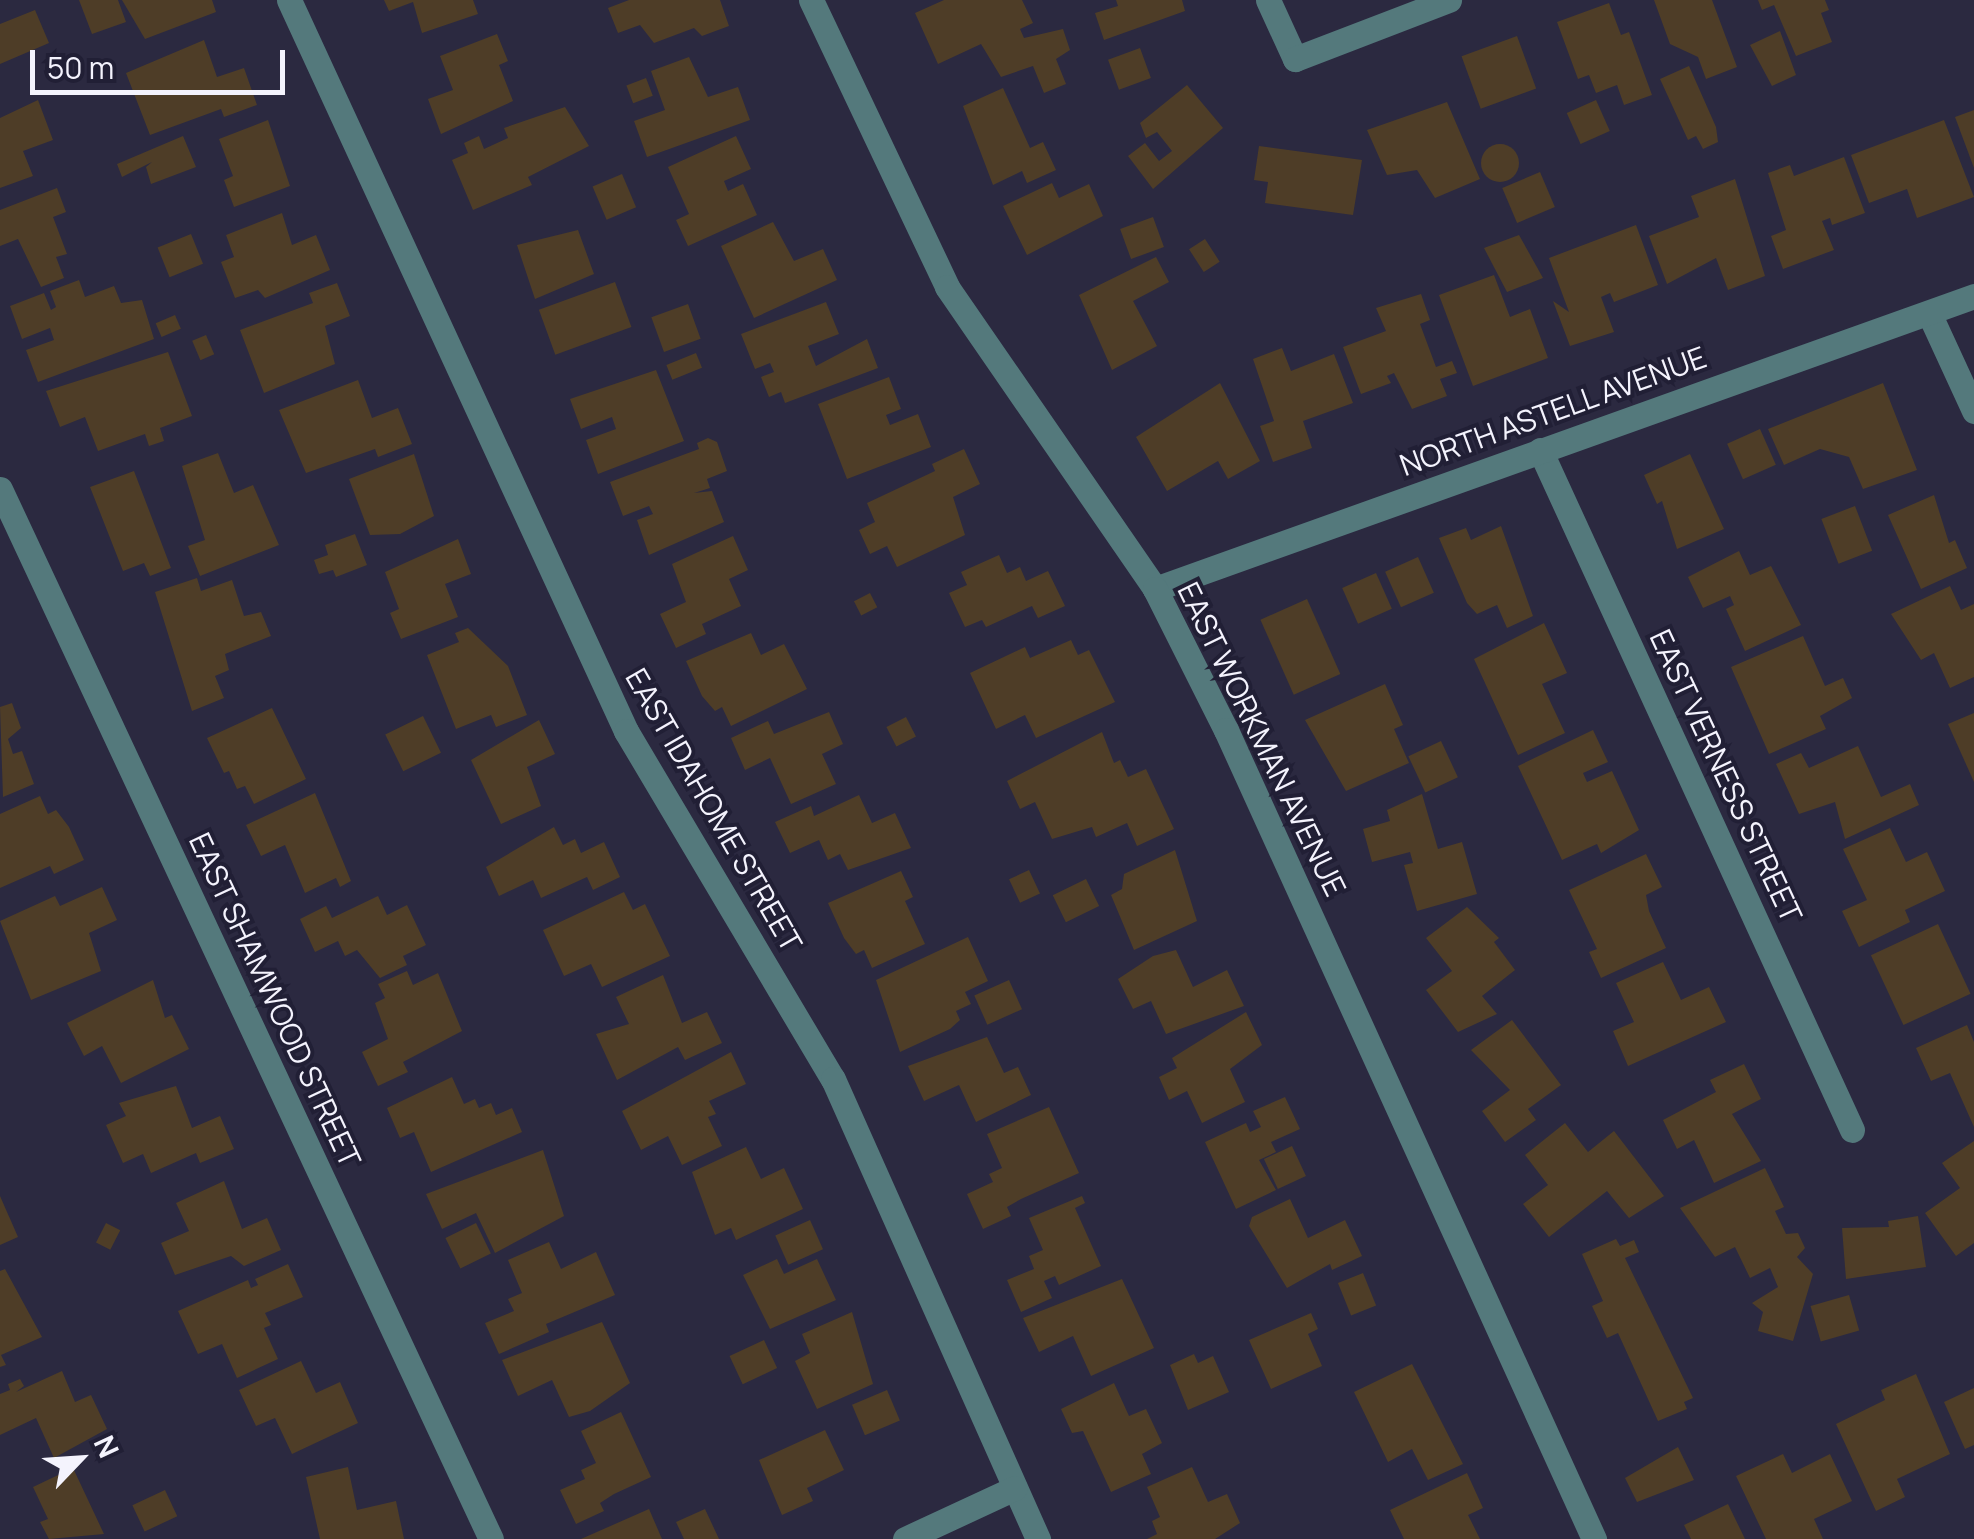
<!DOCTYPE html>
<style>
body{margin:0}
#map{position:relative;width:1974px;height:1539px;overflow:hidden;background:#2b2940;font-family:Manrope,sans-serif}
div>[style]{position:absolute}
.building>*{inset:0;background:#4e3d27;transform-origin:0 0}
.round{border-radius:50%}
.minor>*{height:25px;margin:-12.5px;padding:0 12.5px;transform-origin:12.5px;border-radius:12.5px;background:#54797c}
.tertiary>*{height:25px;margin:-12.5px;padding:0 12.5px;transform-origin:12.5px;border-radius:12.5px;background:#54797c}
span{translate:-50% -50%;white-space:nowrap;text-align:center;line-height:1.15;-webkit-text-stroke:8px #211f35;paint-order:stroke}
.street-label{font-size:30px;color:#f4f3fd}
.north{position:absolute;left:30px;top:1409px;width:100px;height:100px;-webkit-text-stroke:8px #211f35;paint-order:stroke;rotate:65deg;font-size:28px;font-weight:700;line-height:40px;text-align:center;color:#f4f3fd}
.north::after{content:'';display:block;margin:auto;width:35px;height:45px;background:#f4f3fd;clip-path:polygon(50% 0,100% 100%,50% 72%,0 100%)}
.scale{position:absolute;left:30px;top:50px;width:255px;height:45px;box-sizing:border-box;border:5px solid #f4f3fd;border-top:0;padding-left:12px;font-size:30px;line-height:35px;white-space:nowrap;color:#f4f3fd;-webkit-text-stroke:8px #211f35;paint-order:stroke}
</style>
<div id="map">
<div class="building">
<div style="clip-path:polygon(79px 0,118px 0,126px 22px,92px 34px)"></div>
<div style="clip-path:polygon(122px 0,212px 0,216px 12px,145px 39px)"></div>
<div style="clip-path:polygon(384px 0,473px 0,478px 14px,422px 33px,413px 2px,389px 11px)"></div>
<div style="clip-path:polygon(629px 0,720px 0,729px 26px,702px 36px,694px 28px,654px 43px,640px 25px,618px 33px,608px 8px)"></div>
<div style="clip-path:polygon(944px 0,1022px 0,1033px 23px,1020px 29px,1024px 38px,1063px 29px,1070px 50px,1056px 59px,1066px 84px,1044px 93px,1033px 66px,1001px 77px,981px 44px,938px 64px,915px 13px)"></div>
<div style="clip-path:polygon(1116px 0,1182px 0,1185px 11px,1104px 40px,1095px 13px,1118px 6px)"></div>
<div style="clip-path:polygon(1654px 0,1712px 0,1737px 67px,1706px 79px,1698px 57px,1670px 44px)"></div>
<div style="clip-path:polygon(1758px 0,1825px 0,1829px 10px,1821px 13px,1832px 42px,1796px 56px,1774px 5px,1762px 10px)"></div>
<div style="clip-path:polygon(1609px 3px,1621px 35px,1629px 32px,1652px 95px,1624px 105px,1617px 85px,1596px 93px,1589px 75px,1578px 79px,1557px 22px)"></div>
<div style="clip-path:polygon(35px 10px,49px 43px,0 64px,0 24px)"></div>
<div style="clip-path:polygon(1780px 31px,1796px 75px,1772px 86px,1750px 45px)"></div>
<div style="clip-path:polygon(497px 34px,508px 61px,499px 65px,513px 101px,441px 134px,428px 99px,453px 90px,440px 56px)"></div>
<div style="left:1517px;top:36px;width:56px;height:59px;rotate:70deg"></div>
<div style="clip-path:polygon(204px 40px,217px 77px,244px 68px,257px 105px,224px 117px,221px 109px,150px 135px,126px 73px)"></div>
<div style="left:1140px;top:48px;width:32px;height:34px;rotate:70deg"></div>
<div style="clip-path:polygon(689px 57px,708px 97px,738px 87px,750px 120px,647px 157px,634px 121px,665px 110px,651px 71px)"></div>
<div style="clip-path:polygon(1689px 66px,1716px 127px,1718px 142px,1703px 149px,1696px 136px,1688px 140px,1660px 79px)"></div>
<div style="left:646px;top:78px;width:19px;height:21px;rotate:69deg"></div>
<div style="clip-path:polygon(1187px 85px,1223px 128px,1153px 189px,1128px 156px,1145px 143px,1159px 161px,1172px 151px,1157px 132px,1146px 138px,1140px 123px)"></div>
<div style="clip-path:polygon(1003px 88px,1030px 148px,1043px 142px,1056px 170px,1027px 183px,1022px 171px,993px 185px,963px 106px)"></div>
<div style="clip-path:polygon(38px 100px,53px 140px,23px 151px,33px 176px,0 188px,0 118px)"></div>
<div style="left:1596px;top:100px;width:34px;height:32px;rotate:66deg"></div>
<div style="clip-path:polygon(1447px 102px,1480px 179px,1435px 198px,1417px 170px,1387px 175px,1367px 130px)"></div>
<div style="clip-path:polygon(565px 107px,589px 146px,528px 177px,532px 185px,473px 210px,452px 160px,468px 153px,464px 143px,479px 136px,484px 149px,508px 138px,504px 128px)"></div>
<div style="clip-path:polygon(1974px 110px,1974px 168px,1955px 117px)"></div>
<div style="clip-path:polygon(268px 120px,290px 186px,234px 207px,224px 180px,233px 176px,219px 139px)"></div>
<div style="clip-path:polygon(1944px 120px,1974px 197px,1917px 218px,1907px 189px,1869px 203px,1851px 155px)"></div>
<div style="clip-path:polygon(183px 136px,196px 167px,151px 184px,146px 167px,152px 162px,122px 177px,117px 164px)"></div>
<div style="clip-path:polygon(736px 136px,751px 169px,724px 181px,728px 191px,743px 184px,757px 215px,688px 246px,676px 220px,689px 214px,668px 167px)"></div>
<div class="round" style="left:1481px;top:144px;width:38px;height:38px"></div>
<div style="clip-path:polygon(1259px 146px,1362px 160px,1353px 215px,1265px 203px,1268px 182px,1254px 180px)"></div>
<div style="clip-path:polygon(1844px 157px,1865px 213px,1832px 225px,1830px 218px,1822px 221px,1834px 250px,1783px 269px,1771px 236px,1786px 230px,1768px 173px,1790px 165px,1794px 176px)"></div>
<div style="left:1540px;top:172px;width:38px;height:41px;rotate:67deg"></div>
<div style="left:622px;top:174px;width:36px;height:32px;rotate:67deg"></div>
<div style="clip-path:polygon(1735px 179px,1765px 276px,1728px 290px,1716px 258px,1667px 284px,1649px 236px,1699px 217px,1691px 196px)"></div>
<div style="clip-path:polygon(1052px 183px,1059px 198px,1089px 184px,1103px 216px,1027px 255px,1003px 206px)"></div>
<div style="clip-path:polygon(57px 188px,66px 212px,53px 217px,67px 254px,56px 257px,64px 278px,41px 287px,18px 239px,0 246px,0 210px)"></div>
<div style="clip-path:polygon(282px 213px,292px 245px,316px 235px,330px 270px,265px 298px,258px 290px,235px 298px,221px 262px,234px 257px,226px 235px)"></div>
<div style="left:1153px;top:217px;width:32px;height:35px;rotate:70deg"></div>
<div style="clip-path:polygon(773px 222px,794px 261px,823px 249px,837px 280px,754px 318px,721px 246px)"></div>
<div style="clip-path:polygon(1636px 225px,1658px 285px,1614px 302px,1610px 293px,1601px 297px,1614px 332px,1570px 346px,1553px 301px,1569px 312px,1549px 258px)"></div>
<div style="clip-path:polygon(578px 230px,594px 274px,535px 299px,517px 245px)"></div>
<div style="left:191px;top:234px;width:32px;height:36px;rotate:68deg"></div>
<div style="clip-path:polygon(1519px 235px,1543px 278px,1507px 292px,1484px 248px)"></div>
<div style="left:1205px;top:239px;width:27px;height:19px;rotate:57deg"></div>
<div style="clip-path:polygon(1156px 257px,1169px 282px,1133px 301px,1157px 346px,1112px 370px,1079px 295px)"></div>
<div style="clip-path:polygon(1494px 275px,1510px 317px,1530px 309px,1548px 358px,1473px 386px,1439px 295px)"></div>
<div style="clip-path:polygon(79px 280px,85px 297px,114px 286px,121px 303px,142px 300px,154px 339px,38px 382px,26px 350px,54px 340px,50px 328px,22px 339px,10px 306px,44px 293px,51px 310px,56px 307px,50px 291px)"></div>
<div style="left:615px;top:282px;width:48px;height:81px;rotate:70deg"></div>
<div style="clip-path:polygon(337px 283px,350px 316px,325px 326px,335px 364px,264px 393px,240px 330px,313px 303px,309px 293px)"></div>
<div style="clip-path:polygon(1421px 294px,1430px 320px,1420px 324px,1436px 367px,1452px 361px,1457px 373px,1440px 379px,1447px 396px,1412px 409px,1394px 373px,1387px 376px,1391px 383px,1361px 394px,1343px 347px,1386px 331px,1376px 308px)"></div>
<div style="clip-path:polygon(826px 302px,839px 334px,808px 346px,816px 366px,867px 339px,878px 368px,785px 403px,781px 392px,769px 397px,761px 377px,774px 372px,770px 363px,755px 369px,741px 334px)"></div>
<div style="left:688px;top:304px;width:37px;height:39px;rotate:70deg"></div>
<div style="left:175px;top:315px;width:15px;height:21px;rotate:67deg"></div>
<div style="left:206px;top:335px;width:21px;height:15px;rotate:67deg"></div>
<div style="clip-path:polygon(1282px 348px,1291px 371px,1334px 354px,1353px 403px,1303px 421px,1312px 448px,1273px 462px,1260px 426px,1274px 421px,1253px 359px)"></div>
<div style="clip-path:polygon(168px 352px,192px 416px,160px 428px,164px 441px,149px 446px,145px 434px,98px 451px,85px 417px,60px 427px,46px 391px)"></div>
<div style="left:696px;top:353px;width:16px;height:32px;rotate:68deg"></div>
<div style="clip-path:polygon(656px 370px,684px 441px,598px 474px,586px 440px,616px 429px,612px 417px,581px 429px,570px 399px)"></div>
<div style="clip-path:polygon(889px 377px,901px 409px,886px 415px,890px 425px,918px 414px,931px 447px,847px 479px,818px 404px)"></div>
<div style="clip-path:polygon(358px 380px,372px 418px,398px 408px,412px 444px,378px 457px,375px 449px,306px 473px,279px 410px)"></div>
<div style="clip-path:polygon(1220px 383px,1260px 461px,1228px 479px,1218px 461px,1167px 491px,1136px 437px)"></div>
<div style="clip-path:polygon(1883px 383px,1917px 470px,1863px 489px,1849px 457px,1820px 449px,1784px 465px,1768px 429px)"></div>
<div style="left:1760px;top:429px;width:39px;height:36px;rotate:66deg"></div>
<div style="clip-path:polygon(708px 438px,717px 442px,727px 471px,707px 479px,710px 488px,694px 493px,712px 491px,724px 522px,649px 555px,637px 520px,653px 514px,649px 506px,623px 516px,610px 482px,699px 449px,697px 443px)"></div>
<div style="clip-path:polygon(964px 449px,980px 484px,953px 497px,965px 535px,897px 567px,887px 546px,870px 554px,859px 530px,875px 522px,867px 503px,935px 471px,932px 464px)"></div>
<div style="clip-path:polygon(218px 453px,234px 493px,253px 485px,279px 545px,200px 576px,188px 546px,205px 540px,182px 466px)"></div>
<div style="clip-path:polygon(414px 454px,434px 516px,400px 534px,370px 535px,349px 479px)"></div>
<div style="clip-path:polygon(1690px 454px,1724px 529px,1677px 549px,1662px 501px,1657px 504px,1644px 475px)"></div>
<div style="clip-path:polygon(134px 471px,171px 568px,150px 576px,144px 563px,123px 571px,90px 487px)"></div>
<div style="clip-path:polygon(1934px 495px,1949px 543px,1955px 540px,1967px 568px,1921px 589px,1888px 515px)"></div>
<div style="left:1855px;top:506px;width:48px;height:36px;rotate:69deg"></div>
<div style="clip-path:polygon(1501px 526px,1533px 616px,1507px 628px,1497px 605px,1477px 614px,1467px 603px,1439px 538px,1466px 528px,1471px 540px)"></div>
<div style="clip-path:polygon(355px 534px,367px 565px,336px 577px,333px 570px,319px 574px,314px 560px,328px 555px,325px 545px)"></div>
<div style="clip-path:polygon(733px 536px,748px 570px,729px 579px,741px 606px,702px 624px,706px 634px,676px 648px,660px 614px,686px 602px,672px 564px)"></div>
<div style="clip-path:polygon(458px 539px,471px 574px,445px 584px,458px 617px,401px 639px,390px 613px,399px 609px,385px 572px)"></div>
<div style="clip-path:polygon(1739px 551px,1750px 575px,1771px 566px,1801px 625px,1745px 651px,1726px 609px,1734px 605px,1730px 596px,1703px 608px,1688px 577px)"></div>
<div style="clip-path:polygon(999px 555px,1007px 573px,1020px 567px,1026px 581px,1048px 571px,1065px 606px,1038px 618px,1032px 606px,986px 627px,982px 620px,965px 627px,949px 593px,967px 585px,961px 572px)"></div>
<div style="left:1418px;top:557px;width:39px;height:36px;rotate:66deg"></div>
<div style="left:1376px;top:573px;width:39px;height:37px;rotate:66deg"></div>
<div style="clip-path:polygon(197px 578px,201px 591px,232px 580px,244px 616px,261px 612px,271px 636px,225px 654px,229px 670px,215px 676px,224px 698px,192px 711px,155px 592px)"></div>
<div style="clip-path:polygon(1950px 586px,1961px 610px,1974px 604px,1974px 677px,1950px 688px,1934px 653px,1921px 660px,1891px 614px)"></div>
<div style="left:870px;top:593px;width:16px;height:18px;rotate:63deg"></div>
<div style="left:1307px;top:599px;width:82px;height:51px;rotate:66deg"></div>
<div style="clip-path:polygon(1544px 623px,1567px 673px,1542px 684px,1565px 733px,1518px 755px,1474px 659px)"></div>
<div style="clip-path:polygon(468px 628px,508px 666px,527px 715px,496px 727px,491px 715px,456px 729px,427px 655px,459px 642px,455px 633px)"></div>
<div style="clip-path:polygon(751px 633px,761px 655px,784px 644px,807px 689px,731px 726px,722px 707px,715px 711px,702px 696px,686px 661px)"></div>
<div style="clip-path:polygon(1803px 636px,1825px 686px,1843px 678px,1852px 698px,1820px 716px,1826px 729px,1769px 754px,1731px 667px)"></div>
<div style="clip-path:polygon(1071px 640px,1078px 655px,1089px 650px,1115px 702px,1036px 738px,1025px 715px,996px 729px,970px 673px,1025px 647px,1030px 658px)"></div>
<div style="clip-path:polygon(1385px 684px,1403px 725px,1394px 729px,1409px 763px,1346px 791px,1305px 720px)"></div>
<div style="clip-path:polygon(12px 703px,21px 728px,8px 739px,13px 754px,22px 751px,34px 784px,3px 797px,0 707px)"></div>
<div style="clip-path:polygon(272px 708px,306px 779px,254px 804px,245px 786px,237px 789px,229px 771px,224px 773px,207px 738px)"></div>
<div style="clip-path:polygon(829px 712px,843px 744px,822px 754px,836px 784px,791px 804px,770px 758px,745px 770px,731px 738px,768px 721px,774px 734px)"></div>
<div style="clip-path:polygon(1974px 713px,1974px 782px,1948px 724px)"></div>
<div style="left:423px;top:716px;width:41px;height:42px;rotate:64deg"></div>
<div style="left:906px;top:717px;width:22px;height:22px;rotate:63deg"></div>
<div style="clip-path:polygon(539px 720px,555px 754px,527px 767px,541px 806px,501px 824px,471px 760px)"></div>
<div style="clip-path:polygon(1593px 730px,1608px 762px,1583px 773px,1587px 782px,1612px 771px,1639px 830px,1601px 853px,1597px 844px,1562px 860px,1518px 766px)"></div>
<div style="clip-path:polygon(1102px 732px,1114px 763px,1120px 760px,1128px 777px,1146px 769px,1174px 829px,1137px 846px,1127px 823px,1096px 837px,1092px 827px,1052px 839px,1035px 802px,1020px 809px,1007px 781px)"></div>
<div style="left:1441px;top:741px;width:40px;height:36px;rotate:65deg"></div>
<div style="clip-path:polygon(1858px 746px,1881px 797px,1910px 784px,1919px 805px,1845px 839px,1835px 802px,1799px 814px,1776px 764px,1801px 753px,1809px 768px)"></div>
<div style="clip-path:polygon(315px 793px,351px 881px,340px 887px,336px 878px,305px 893px,285px 845px,261px 856px,246px 825px)"></div>
<div style="clip-path:polygon(1422px 794px,1438px 849px,1462px 842px,1477px 894px,1417px 911px,1404px 865px,1413px 863px,1410px 852px,1372px 862px,1363px 829px,1390px 821px,1387px 810px)"></div>
<div style="clip-path:polygon(859px 795px,872px 823px,895px 813px,911px 848px,848px 870px,840px 854px,828px 860px,819px 840px,790px 853px,775px 822px,811px 806px,814px 816px)"></div>
<div style="clip-path:polygon(40px 796px,48px 814px,56px 810px,69px 827px,84px 860px,54px 874px,50px 866px,0 888px,0 814px)"></div>
<div style="clip-path:polygon(554px 827px,563px 845px,575px 839px,581px 853px,604px 842px,620px 877px,593px 890px,587px 877px,541px 898px,533px 880px,499px 896px,486px 867px)"></div>
<div style="clip-path:polygon(1890px 828px,1906px 862px,1927px 852px,1945px 891px,1905px 910px,1910px 922px,1859px 947px,1842px 911px,1867px 900px,1843px 849px)"></div>
<div style="clip-path:polygon(1175px 850px,1197px 921px,1134px 950px,1111px 895px,1122px 889px,1124px 874px)"></div>
<div style="clip-path:polygon(1646px 854px,1662px 887px,1646px 895px,1649px 911px,1666px 948px,1601px 978px,1589px 952px,1597px 949px,1569px 890px)"></div>
<div style="left:1029px;top:870px;width:26px;height:22px;rotate:65deg"></div>
<div style="clip-path:polygon(901px 871px,913px 897px,905px 901px,925px 944px,872px 968px,864px 950px,856px 954px,844px 938px,828px 903px)"></div>
<div style="left:1086px;top:879px;width:30px;height:37px;rotate:64deg"></div>
<div style="clip-path:polygon(102px 887px,117px 920px,89px 933px,101px 971px,31px 1000px,0 921px,55px 896px,60px 906px)"></div>
<div style="clip-path:polygon(624px 892px,633px 910px,645px 904px,670px 956px,602px 987px,591px 964px,564px 976px,543px 930px)"></div>
<div style="clip-path:polygon(378px 896px,387px 915px,407px 905px,426px 945px,403px 956px,407px 965px,380px 978px,357px 950px,345px 956px,338px 941px,315px 952px,300px 919px,326px 906px,332px 918px)"></div>
<div style="clip-path:polygon(1467px 907px,1499px 938px,1494px 942px,1515px 970px,1482px 996px,1497px 1014px,1458px 1032px,1426px 990px,1452px 971px,1426px 938px)"></div>
<div style="left:1938px;top:924px;width:77px;height:74px;rotate:65deg"></div>
<div style="clip-path:polygon(968px 937px,988px 981px,965px 992px,971px 1004px,956px 1011px,960px 1020px,950px 1029px,900px 1052px,876px 980px)"></div>
<div style="clip-path:polygon(1176px 950px,1193px 987px,1227px 970px,1244px 1006px,1166px 1034px,1151px 1001px,1133px 1009px,1118px 979px,1153px 956px)"></div>
<div style="clip-path:polygon(1663px 962px,1681px 1000px,1709px 987px,1726px 1022px,1628px 1066px,1613px 1031px,1634px 1022px,1616px 983px)"></div>
<div style="clip-path:polygon(407px 971px,413px 985px,438px 973px,462px 1031px,403px 1062px,408px 1072px,378px 1086px,362px 1052px,388px 1039px,375px 1003px,385px 998px,378px 984px)"></div>
<div style="clip-path:polygon(663px 975px,682px 1023px,707px 1012px,722px 1043px,685px 1060px,678px 1047px,617px 1080px,596px 1034px,629px 1024px,616px 997px)"></div>
<div style="clip-path:polygon(153px 980px,165px 1018px,172px 1015px,189px 1049px,121px 1083px,102px 1046px,84px 1056px,67px 1023px)"></div>
<div style="left:1009px;top:980px;width:32px;height:38px;rotate:66deg"></div>
<div style="clip-path:polygon(1246px 1012px,1262px 1045px,1230px 1069px,1245px 1102px,1202px 1123px,1187px 1091px,1169px 1100px,1159px 1077px,1177px 1068px,1172px 1058px)"></div>
<div style="clip-path:polygon(1512px 1020px,1561px 1085px,1528px 1109px,1536px 1120px,1505px 1142px,1482px 1111px,1510px 1090px,1471px 1050px)"></div>
<div style="clip-path:polygon(1967px 1025px,1974px 1042px,1974px 1127px,1950px 1073px,1931px 1081px,1916px 1048px)"></div>
<div style="clip-path:polygon(987px 1037px,1004px 1073px,1018px 1067px,1031px 1095px,976px 1122px,959px 1085px,924px 1101px,908px 1066px)"></div>
<div style="clip-path:polygon(731px 1052px,746px 1084px,709px 1101px,716px 1114px,708px 1117px,722px 1146px,682px 1165px,668px 1136px,641px 1150px,622px 1111px)"></div>
<div style="clip-path:polygon(1744px 1064px,1761px 1099px,1732px 1114px,1761px 1161px,1714px 1183px,1694px 1140px,1677px 1149px,1663px 1120px,1716px 1092px,1710px 1080px)"></div>
<div style="clip-path:polygon(452px 1077px,464px 1104px,475px 1099px,479px 1108px,491px 1103px,496px 1115px,512px 1108px,522px 1132px,431px 1172px,414px 1132px,400px 1138px,387px 1108px)"></div>
<div style="clip-path:polygon(176px 1086px,192px 1128px,220px 1116px,234px 1149px,200px 1163px,196px 1153px,151px 1173px,143px 1154px,123px 1163px,106px 1125px,126px 1116px,119px 1103px)"></div>
<div style="clip-path:polygon(1285px 1097px,1300px 1129px,1271px 1142px,1276px 1152px,1259px 1160px,1276px 1190px,1236px 1209px,1205px 1142px,1246px 1123px,1250px 1132px,1261px 1127px,1253px 1111px)"></div>
<div style="clip-path:polygon(1049px 1107px,1079px 1173px,1021px 1199px,1007px 1207px,1011px 1216px,983px 1229px,967px 1194px,993px 1182px,989px 1174px,1002px 1168px,987px 1134px)"></div>
<div style="clip-path:polygon(1565px 1123px,1588px 1152px,1614px 1131px,1664px 1196px,1629px 1218px,1607px 1191px,1549px 1237px,1523px 1204px,1548px 1185px,1525px 1155px)"></div>
<div style="clip-path:polygon(1974px 1141px,1974px 1243px,1956px 1256px,1925px 1213px,1960px 1188px,1942px 1163px)"></div>
<div style="left:1292px;top:1146px;width:33px;height:31px;rotate:65deg"></div>
<div style="clip-path:polygon(746px 1147px,761px 1179px,784px 1168px,803px 1209px,736px 1240px,731px 1228px,715px 1235px,692px 1172px)"></div>
<div style="clip-path:polygon(543px 1150px,564px 1216px,495px 1253px,476px 1213px,442px 1229px,426px 1194px)"></div>
<div style="clip-path:polygon(1765px 1168px,1784px 1207px,1775px 1211px,1786px 1234px,1798px 1233px,1805px 1248px,1797px 1257px,1813px 1274px,1793px 1341px,1758px 1331px,1763px 1312px,1752px 1303px,1778px 1287px,1770px 1268px,1750px 1278px,1735px 1247px,1715px 1257px,1680px 1208px)"></div>
<div style="clip-path:polygon(224px 1181px,242px 1229px,267px 1218px,281px 1250px,244px 1266px,231px 1256px,175px 1275px,161px 1243px,189px 1231px,176px 1203px)"></div>
<div style="clip-path:polygon(0 1196px,18px 1237px,0 1245px)"></div>
<div style="clip-path:polygon(1082px 1196px,1085px 1203px,1075px 1208px,1101px 1266px,1059px 1285px,1055px 1276px,1044px 1281px,1052px 1298px,1021px 1312px,1007px 1280px,1034px 1269px,1029px 1256px,1043px 1250px,1029px 1218px)"></div>
<div style="clip-path:polygon(1290px 1199px,1308px 1238px,1345px 1220px,1362px 1256px,1332px 1270px,1330px 1264px,1287px 1288px,1249px 1226px,1252px 1217px)"></div>
<div style="clip-path:polygon(1918px 1216px,1926px 1267px,1846px 1279px,1842px 1228px,1889px 1227px,1888px 1221px)"></div>
<div style="left:810px;top:1220px;width:32px;height:38px;rotate:66deg"></div>
<div style="left:106px;top:1223px;width:16px;height:22px;rotate:27deg"></div>
<div style="left:476px;top:1223px;width:34px;height:34px;rotate:64deg"></div>
<div style="clip-path:polygon(1616px 1239px,1620px 1246px,1634px 1240px,1639px 1252px,1625px 1258px,1693px 1398px,1684px 1402px,1687px 1409px,1658px 1421px,1618px 1333px,1607px 1338px,1592px 1306px,1603px 1301px,1582px 1254px)"></div>
<div style="clip-path:polygon(549px 1242px,561px 1269px,596px 1252px,615px 1295px,546px 1324px,549px 1332px,499px 1354px,485px 1323px,514px 1311px,508px 1299px,522px 1293px,508px 1260px)"></div>
<div style="clip-path:polygon(777px 1259px,784px 1274px,817px 1259px,836px 1300px,770px 1329px,743px 1275px)"></div>
<div style="clip-path:polygon(288px 1264px,303px 1297px,265px 1313px,271px 1325px,264px 1328px,278px 1359px,237px 1378px,222px 1344px,198px 1354px,178px 1311px,248px 1280px,251px 1288px,258px 1285px,255px 1279px)"></div>
<div style="clip-path:polygon(5px 1269px,42px 1337px,1px 1355px,6px 1365px,0 1367px,0 1271px)"></div>
<div style="left:1363px;top:1273px;width:35px;height:27px;rotate:68deg"></div>
<div style="clip-path:polygon(1122px 1279px,1154px 1348px,1091px 1376px,1073px 1336px,1039px 1352px,1023px 1318px)"></div>
<div style="left:1849px;top:1295px;width:37px;height:40px;rotate:74deg"></div>
<div style="clip-path:polygon(852px 1312px,873px 1384px,817px 1409px,795px 1361px,810px 1353px,802px 1334px)"></div>
<div style="clip-path:polygon(1311px 1313px,1318px 1329px,1308px 1334px,1322px 1366px,1271px 1389px,1249px 1340px)"></div>
<div style="clip-path:polygon(602px 1322px,630px 1383px,590px 1411px,569px 1417px,552px 1380px,518px 1396px,502px 1360px)"></div>
<div style="left:764px;top:1340px;width:31px;height:38px;rotate:65deg"></div>
<div style="clip-path:polygon(1194px 1354px,1198px 1363px,1213px 1356px,1229px 1392px,1188px 1410px,1170px 1365px)"></div>
<div style="clip-path:polygon(301px 1361px,316px 1393px,340px 1382px,358px 1423px,292px 1454px,275px 1418px,256px 1426px,239px 1390px)"></div>
<div style="clip-path:polygon(1412px 1364px,1463px 1464px,1428px 1480px,1412px 1449px,1388px 1462px,1354px 1392px)"></div>
<div style="clip-path:polygon(62px 1371px,75px 1402px,91px 1395px,107px 1429px,54px 1458px,36px 1418px,0 1435px,0 1394px,10px 1390px,8px 1384px,20px 1379px,24px 1386px,16px 1392px)"></div>
<div style="clip-path:polygon(1916px 1374px,1950px 1454px,1897px 1479px,1905px 1497px,1876px 1511px,1836px 1424px,1885px 1400px,1881px 1390px)"></div>
<div style="clip-path:polygon(1114px 1383px,1129px 1416px,1146px 1409px,1162px 1443px,1142px 1454px,1151px 1474px,1111px 1492px,1083px 1431px,1072px 1433px,1061px 1409px)"></div>
<div style="clip-path:polygon(1974px 1388px,1974px 1445px,1965px 1449px,1944px 1402px)"></div>
<div style="left:887px;top:1390px;width:33px;height:38px;rotate:67deg"></div>
<div style="clip-path:polygon(621px 1412px,651px 1477px,614px 1494px,600px 1503px,604px 1511px,576px 1524px,560px 1490px,585px 1479px,581px 1470px,596px 1463px,581px 1431px)"></div>
<div style="clip-path:polygon(825px 1430px,844px 1470px,807px 1488px,813px 1501px,782px 1515px,759px 1460px)"></div>
<div style="clip-path:polygon(1678px 1447px,1694px 1480px,1637px 1502px,1625px 1478px)"></div>
<div style="clip-path:polygon(1783px 1454px,1792px 1473px,1830px 1454px,1852px 1501px,1814px 1519px,1823px 1539px,1766px 1539px,1736px 1476px)"></div>
<div style="clip-path:polygon(348px 1467px,357px 1510px,396px 1501px,404px 1539px,320px 1539px,306px 1477px)"></div>
<div style="clip-path:polygon(1192px 1467px,1208px 1502px,1227px 1494px,1240px 1523px,1215px 1539px,1147px 1539px,1157px 1534px,1152px 1521px,1160px 1517px,1147px 1487px)"></div>
<div style="clip-path:polygon(73px 1468px,104px 1534px,49px 1539px,40px 1522px,48px 1519px,33px 1487px)"></div>
<div style="clip-path:polygon(1467px 1473px,1483px 1508px,1468px 1515px,1480px 1539px,1404px 1539px,1390px 1510px)"></div>
<div style="left:165px;top:1490px;width:29px;height:36px;rotate:65deg"></div>
<div style="clip-path:polygon(1728px 1504px,1745px 1539px,1691px 1539px,1684px 1525px)"></div>
<div style="clip-path:polygon(649px 1509px,662px 1539px,581px 1539px)"></div>
<div style="clip-path:polygon(705px 1509px,719px 1539px,684px 1539px,676px 1522px)"></div>
</div>
<div class="minor">
<div style="left:289px;top:0;width:805px;rotate:65.25deg"></div>
<div style="left:626px;top:731px;width:405px;rotate:59.3deg"></div>
<div style="left:833px;top:1079px;width:504px;rotate:65.98deg"></div>
<div style="left:1268px;top:0;width:65px;rotate:65.4deg"></div>
<div style="left:1295px;top:59px;width:165px;rotate:-21deg"></div>
<div style="left:1929px;top:313px;width:108px;rotate:65.3deg"></div>
<div style="left:1540px;top:450px;width:748px;rotate:65.35deg"></div>
<div style="left:0;top:489px;width:1159px;rotate:64.94deg"></div>
<div style="left:1155px;top:589px;width:870px;rotate:-19.68deg"></div>
<div style="left:905px;top:1539px;width:121px;rotate:-24.9deg"></div>
</div>
<div class="tertiary">
<div style="left:811px;top:0;width:318px;rotate:64.6deg"></div>
<div style="left:947px;top:287px;width:367px;rotate:55.4deg"></div>
<div style="left:1155px;top:589px;width:158px;rotate:63.3deg"></div>
<div style="left:1226px;top:730px;width:889px;rotate:65.54deg"></div>
</div>
<div class="street-label">
<span style="left:1553px;top:411px;rotate:-20deg">NORTH ASTELL AVENUE</span>
<span style="left:1262px;top:739px;rotate:64deg">EAST WORKMAN AVENUE</span>
<span style="left:1726px;top:776px;rotate:65deg">EAST VERNESS STREET</span>
<span style="left:714px;top:810px;rotate:60deg">EAST IDAHOME STREET</span>
<span style="left:275px;top:1000px;rotate:65deg">EAST SHAMWOOD STREET</span>
</div>
<div class="north">N</div>
<div class="scale">50 m</div>
</div>
